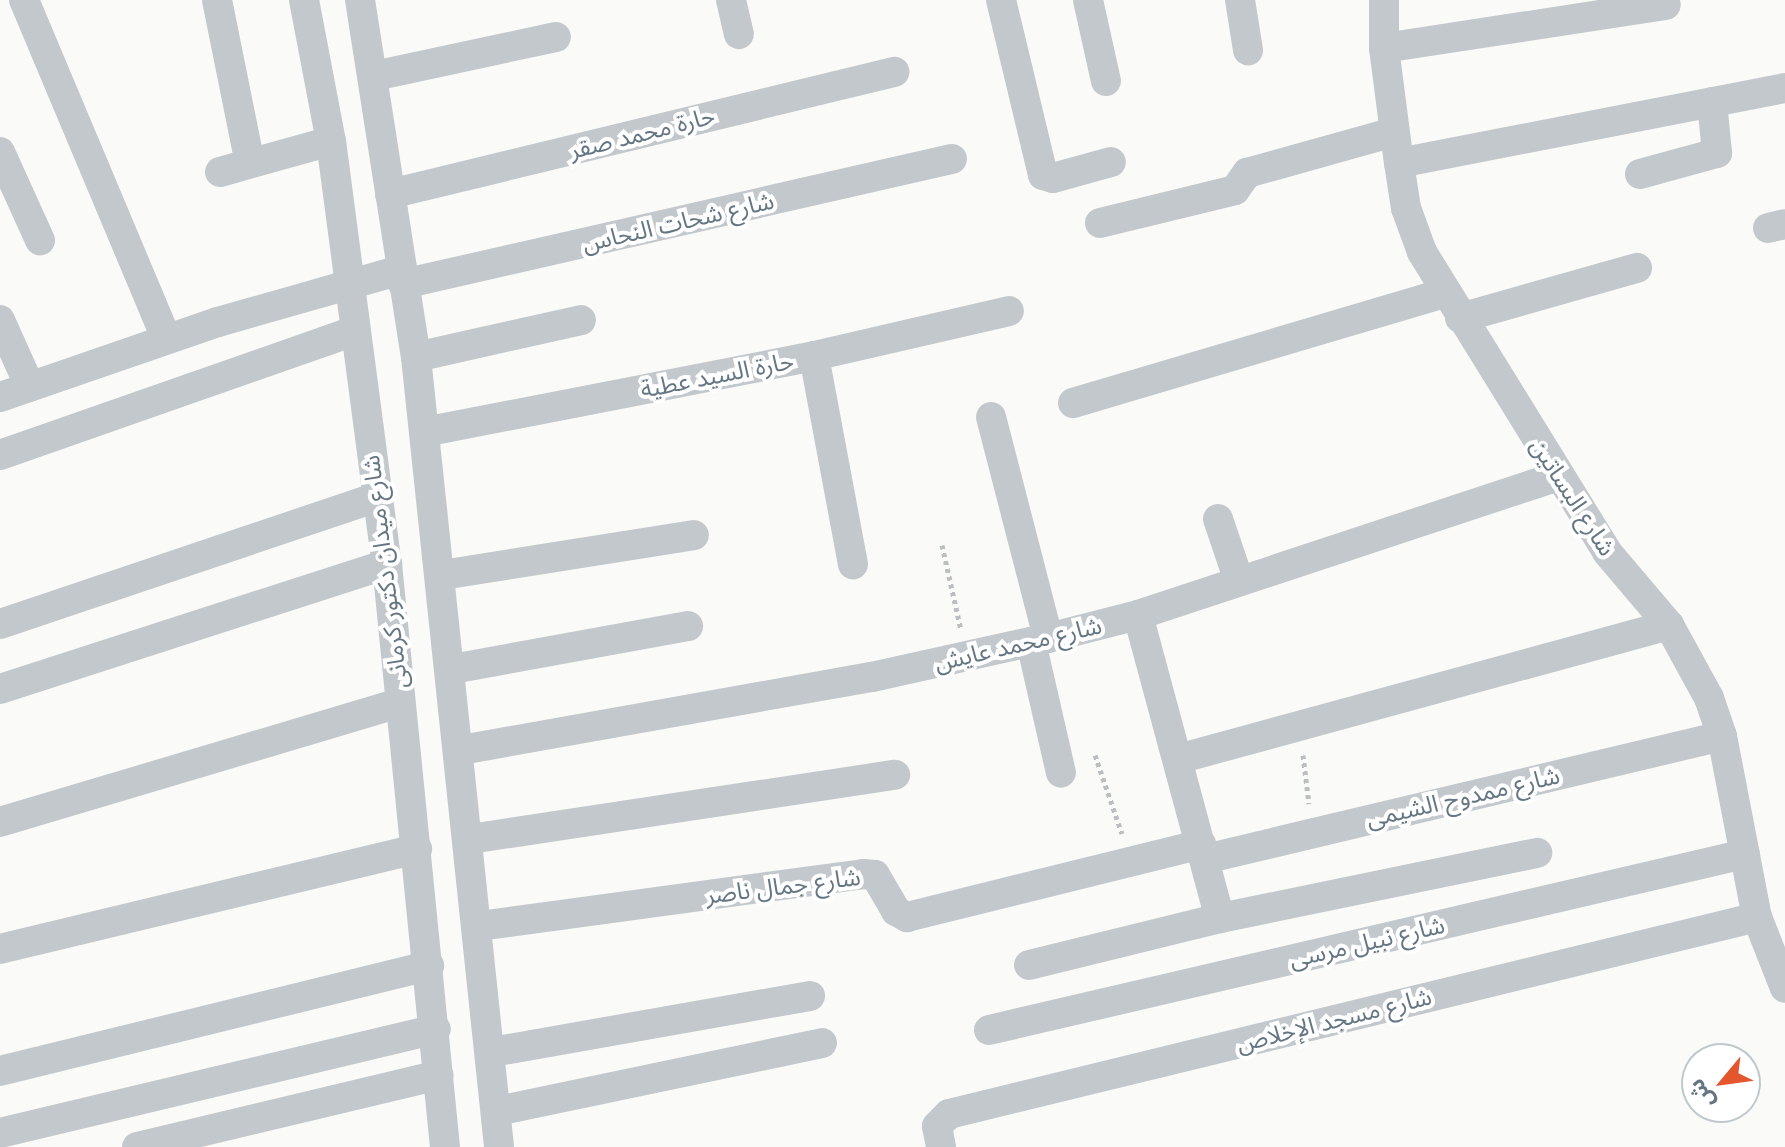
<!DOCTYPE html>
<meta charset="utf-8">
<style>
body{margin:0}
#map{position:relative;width:1785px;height:1147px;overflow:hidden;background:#fafaf8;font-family:"DM Sans","Noto Sans Arabic",sans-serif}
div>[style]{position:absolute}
.path>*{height:5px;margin-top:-2.5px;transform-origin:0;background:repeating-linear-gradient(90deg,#bbbfc2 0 4px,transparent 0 8px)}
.minor>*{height:30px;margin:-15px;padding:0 15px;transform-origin:15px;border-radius:15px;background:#c3c8cc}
span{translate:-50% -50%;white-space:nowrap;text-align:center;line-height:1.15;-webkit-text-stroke:8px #fff;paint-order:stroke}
.street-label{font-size:24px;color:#657683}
.north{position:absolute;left:1681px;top:1043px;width:80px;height:80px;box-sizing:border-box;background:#fff;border:2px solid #c1c8cd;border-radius:50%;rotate:241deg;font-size:22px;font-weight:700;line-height:32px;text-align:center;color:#657683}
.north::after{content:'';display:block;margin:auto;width:28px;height:36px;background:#e4572e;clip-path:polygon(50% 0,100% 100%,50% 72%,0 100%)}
</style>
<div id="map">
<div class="path">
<div style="left:942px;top:545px;width:87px;rotate:77.4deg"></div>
<div style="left:1095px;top:755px;width:83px;rotate:71.1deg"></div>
<div style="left:1303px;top:755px;width:49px;rotate:83deg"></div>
</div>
<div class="minor">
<div style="left:24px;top:0;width:367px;rotate:67.2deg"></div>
<div style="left:217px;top:0;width:166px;rotate:78.6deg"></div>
<div style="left:304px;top:0;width:144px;rotate:79.2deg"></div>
<div style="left:331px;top:141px;width:427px;rotate:82.5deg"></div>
<div style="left:387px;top:564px;width:586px;rotate:84.32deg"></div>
<div style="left:360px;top:0;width:361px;rotate:81.1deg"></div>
<div style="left:416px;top:357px;width:794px;rotate:84deg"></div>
<div style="left:731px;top:0;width:35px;rotate:77deg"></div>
<div style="left:1001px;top:0;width:180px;rotate:76.5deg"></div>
<div style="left:1043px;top:175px;width:10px;rotate:17deg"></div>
<div style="left:1053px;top:178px;width:60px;rotate:-15.4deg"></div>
<div style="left:1088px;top:0;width:83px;rotate:77.5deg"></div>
<div style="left:1240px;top:0;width:51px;rotate:80.9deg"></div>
<div style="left:1384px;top:0;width:48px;rotate:90deg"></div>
<div style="left:1384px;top:48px;width:116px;rotate:82.6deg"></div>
<div style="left:1399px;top:163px;width:46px;rotate:81.2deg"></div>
<div style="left:1406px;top:208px;width:47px;rotate:70deg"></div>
<div style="left:1422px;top:252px;width:352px;rotate:58.3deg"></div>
<div style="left:1607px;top:552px;width:96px;rotate:49.7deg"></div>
<div style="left:1669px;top:625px;width:83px;rotate:61.3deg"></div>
<div style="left:1709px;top:698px;width:40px;rotate:71.1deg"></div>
<div style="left:1722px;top:736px;width:184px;rotate:79.1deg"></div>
<div style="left:1757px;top:917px;width:76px;rotate:68.5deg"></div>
<div style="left:1384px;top:48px;width:285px;rotate:-8.7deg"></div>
<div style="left:374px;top:76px;width:186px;rotate:-12.1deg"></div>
<div style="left:0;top:152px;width:97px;rotate:65.6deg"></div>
<div style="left:1399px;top:163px;width:393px;rotate:-11deg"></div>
<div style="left:220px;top:172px;width:115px;rotate:-15.6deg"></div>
<div style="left:1640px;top:174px;width:80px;rotate:-15.3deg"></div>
<div style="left:1717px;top:153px;width:51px;rotate:-95.6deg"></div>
<div style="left:390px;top:194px;width:519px;rotate:-13.61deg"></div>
<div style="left:1100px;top:223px;width:139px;rotate:-13.7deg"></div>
<div style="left:1235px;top:190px;width:21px;rotate:-55deg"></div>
<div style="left:1247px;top:173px;width:153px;rotate:-15.6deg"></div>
<div style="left:1768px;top:228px;width:17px;rotate:-13deg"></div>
<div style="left:403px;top:284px;width:563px;rotate:-12.83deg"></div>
<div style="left:1460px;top:318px;width:184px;rotate:-15.8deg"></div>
<div style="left:0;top:320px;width:73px;rotate:65.9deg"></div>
<div style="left:814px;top:356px;width:212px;rotate:79.4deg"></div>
<div style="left:416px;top:357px;width:169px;rotate:-12.6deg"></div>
<div style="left:0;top:397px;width:231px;rotate:-19deg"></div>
<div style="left:218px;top:322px;width:189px;rotate:-15.9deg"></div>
<div style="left:1073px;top:403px;width:387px;rotate:-16.5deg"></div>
<div style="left:991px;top:417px;width:228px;rotate:75.5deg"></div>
<div style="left:424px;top:432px;width:397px;rotate:-11deg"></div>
<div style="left:814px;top:356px;width:200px;rotate:-13deg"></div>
<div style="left:0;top:455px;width:376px;rotate:-19.3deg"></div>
<div style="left:1218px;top:519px;width:65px;rotate:71.3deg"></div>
<div style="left:442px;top:575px;width:255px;rotate:-9deg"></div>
<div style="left:1138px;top:615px;width:314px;rotate:74.9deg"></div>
<div style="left:0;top:624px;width:399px;rotate:-18.6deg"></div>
<div style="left:1031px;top:642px;width:134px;rotate:77.1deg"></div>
<div style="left:452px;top:669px;width:240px;rotate:-10.3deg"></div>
<div style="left:0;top:689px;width:407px;rotate:-17.9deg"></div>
<div style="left:461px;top:750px;width:417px;rotate:-10.1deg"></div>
<div style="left:872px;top:677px;width:180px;rotate:-12.5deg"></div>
<div style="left:1048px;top:638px;width:93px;rotate:-14.3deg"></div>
<div style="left:1138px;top:615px;width:443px;rotate:-18.3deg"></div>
<div style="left:1178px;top:759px;width:509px;rotate:-15.26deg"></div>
<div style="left:0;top:822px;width:417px;rotate:-16.6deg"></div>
<div style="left:470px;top:839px;width:430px;rotate:-8.6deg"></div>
<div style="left:1205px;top:859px;width:531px;rotate:-13.38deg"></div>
<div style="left:479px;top:926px;width:388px;rotate:-7.7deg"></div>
<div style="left:863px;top:874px;width:12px;rotate:5deg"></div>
<div style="left:875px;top:875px;width:42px;rotate:59.7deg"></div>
<div style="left:896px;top:911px;width:13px;rotate:29deg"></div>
<div style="left:907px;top:917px;width:303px;rotate:-13.9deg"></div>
<div style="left:0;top:949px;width:429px;rotate:-13.5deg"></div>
<div style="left:1029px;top:965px;width:197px;rotate:-13.8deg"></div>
<div style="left:1220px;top:918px;width:324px;rotate:-11.6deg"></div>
<div style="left:989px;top:1030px;width:776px;rotate:-13.11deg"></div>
<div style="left:492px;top:1052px;width:323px;rotate:-10deg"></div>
<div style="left:0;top:1071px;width:442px;rotate:-13.8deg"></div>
<div style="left:497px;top:1111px;width:332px;rotate:-11.8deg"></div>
<div style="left:0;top:1133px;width:448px;rotate:-13.4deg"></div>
<div style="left:137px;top:1147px;width:310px;rotate:-13.4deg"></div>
<div style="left:941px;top:1147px;width:21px;rotate:-101deg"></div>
<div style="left:937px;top:1126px;width:17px;rotate:-45deg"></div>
<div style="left:949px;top:1114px;width:832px;rotate:-13.7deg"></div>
</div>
<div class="street-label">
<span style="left:642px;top:133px;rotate:-14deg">حارة محمد صقر</span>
<span style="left:678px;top:222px;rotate:-13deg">شارع شحات النحاس</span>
<span style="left:717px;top:375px;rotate:-11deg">حارة السيد عطية</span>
<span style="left:1573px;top:497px;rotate:57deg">شارع البساتين</span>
<span style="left:385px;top:572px;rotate:-97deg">شارع ميدان دكتور كرمانى</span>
<span style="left:1018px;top:644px;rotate:-13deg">شارع محمد عايش</span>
<span style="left:1463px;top:797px;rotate:-13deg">شارع ممدوح الشيمى</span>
<span style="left:783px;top:886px;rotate:-7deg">شارع جمال ناصر</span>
<span style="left:1367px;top:942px;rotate:-13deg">شارع نبيل مرسى</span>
<span style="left:1334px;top:1020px;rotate:-14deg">شارع مسجد الإخلاص</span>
</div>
<div class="north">ش</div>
</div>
